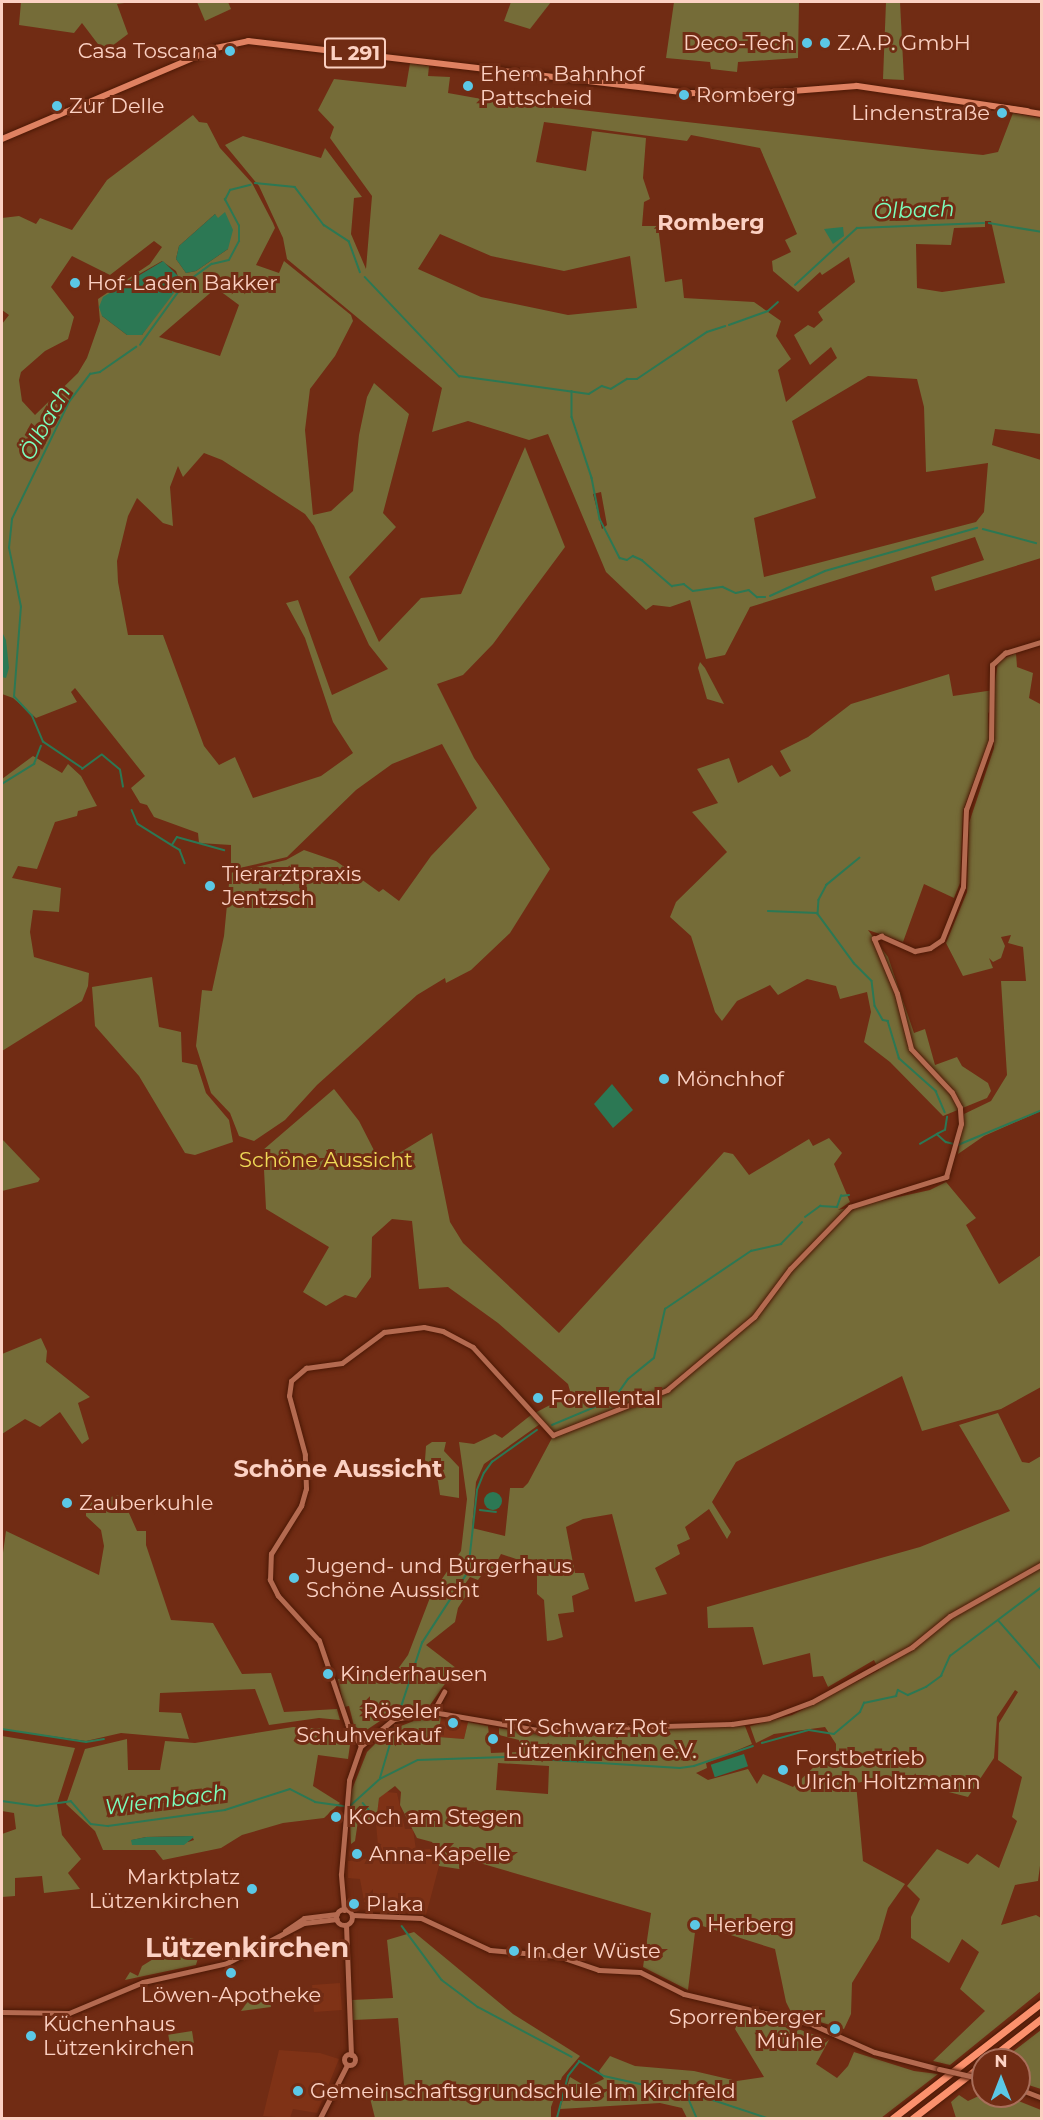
<!DOCTYPE html>
<meta charset="utf-8">
<style>
body{margin:0}
#map{position:relative;width:1043px;height:2120px;overflow:hidden;background:#712c14;font-family:Montserrat,sans-serif}
div>[style]{position:absolute}
.built>*{inset:0;background:#7f3216;transform-origin:0 0}
.green>*{inset:0;background:#756c38;transform-origin:0 0}
.water>*{inset:0;background:#2c7854;transform-origin:0 0}
.round{border-radius:50%}
.stream>*{height:1.5px;margin:-0.75px;padding:0 0.75px;transform-origin:0.75px;border-radius:0.75px;background:#2c7854}
.roads{filter:drop-shadow(0 0 2px #4b1805) drop-shadow(0 0 2px #4b1805)}
.tertiary>*{height:4.5px;margin:-2.25px;padding:0 2.25px;transform-origin:2.25px;border-radius:2.25px;background:#b46a50}
.secondary>*{height:5px;margin:-2.5px;padding:0 2.5px;transform-origin:2.5px;border-radius:2.5px;background:#b46a50}
.secondary>.ring{margin:-2.5px;padding:0;box-sizing:content-box;background:none;border:5px solid #b46a50;border-radius:50%}
.primary>*{height:6px;margin:-3px;padding:0 3px;transform-origin:3px;border-radius:3px;background:#df8161}
.motorway>*{height:7px;margin:-3.5px;padding:0 3.5px;transform-origin:3.5px;border-radius:3.5px;background:#fb916d}
.bridges{filter:drop-shadow(0 0 2px #4b1805) drop-shadow(0 0 2px #4b1805)}
.secondary-bridge>*{height:5px;margin:-2.5px;padding:0 2.5px;transform-origin:2.5px;border-radius:2.5px;background:#b46a50}
.dots>*{width:16px;height:16px;translate:-50% -50%;box-sizing:border-box;border:3px solid #712c14;border-radius:50%}
span{translate:-50% -50%;white-space:nowrap;text-align:center;line-height:1.15;-webkit-text-stroke:6px #712c14;paint-order:stroke}
.shield-label span{padding:2px 4px;background:#712c14;border:2px solid;border-radius:4px;-webkit-text-stroke-width:0}
.shield-label{font-size:20px;color:#fcd1c3;font-weight:700}
.poi-label{font-size:21px;color:#fcd1c3}
.right{translate:-100% -50%;text-align:right}
.left{translate:0 -50%;text-align:left}
.park-label{font-size:21px;color:#efd957}
.water-label{font-size:22px;color:#7bfdbb;font-style:italic}
.neighbourhood-label{font-size:22px;color:#fcd1c3;font-weight:700}
.quarter-label{font-size:24px;color:#fcd1c3;font-weight:700}
.district-label{font-size:27px;color:#fcd1c3;font-weight:700}
.frame{position:absolute;inset:0;border:3px solid #fcd1c3;pointer-events:none}
.north{position:absolute;left:971px;top:2048px;width:60px;height:60px;box-sizing:border-box;background:#712c14;border:2px solid #a96e5a;border-radius:50%;rotate:0deg;font-size:16px;font-weight:700;line-height:24px;text-align:center;color:#fcd1c3}
.north::after{content:'';display:block;margin:auto;width:21px;height:27px;background:#5bc8e6;clip-path:polygon(50% 0,100% 100%,50% 72%,0 100%)}
</style>
<div id="map">
<div class="built">
<div style="clip-path:polygon(441px 1717px,468px 1722px,464px 1739px,437px 1737px)"></div>
<div style="clip-path:polygon(386px 1792px,397px 1793px,405px 1829px,413px 1829px,416px 1850px,430px 1849px,439px 1866px,426px 1915px,366px 1912px,360px 1879px,348px 1878px,348px 1861px,379px 1857px,376px 1823px,379px 1798px)"></div>
<div style="left:340px;top:1983px;width:27px;height:28px;rotate:86deg"></div>
<div style="clip-path:polygon(279px 2050px,320px 2053px,339px 2059px,317px 2113px,293px 2109px,290px 2118px,263px 2116px)"></div>
</div>
<div class="green">
<div style="clip-path:polygon(21px 2px,132px 2px,117px 4px,128px 34px,104px 52px,82px 23px,74px 33px,19px 25px)"></div>
<div style="clip-path:polygon(197px 2px,228px 2px,231px 9px,205px 21px)"></div>
<div style="clip-path:polygon(511px 2px,551px 2px,530px 29px,504px 21px)"></div>
<div style="clip-path:polygon(674px 2px,799px 2px,798px 58px,738px 62px,737px 72px,711px 69px,710px 62px,666px 58px)"></div>
<div style="clip-path:polygon(886px 2px,900px 2px,904px 80px,883px 79px)"></div>
<div style="clip-path:polygon(evenodd,410px 63px,429px 66px,428px 76px,450px 77px,448px 93px,476px 98px,932px 150px,983px 155px,998px 152px,1013px 113px,1041px 118px,1041px 434px,995px 429px,992px 445px,1041px 460px,1041px 558px,935px 591px,931px 577px,984px 560px,975px 537px,750px 607px,725px 655px,706px 659px,690px 600px,670px 607px,653px 605px,646px 610px,606px 572px,548px 434px,529px 440px,468px 421px,432px 432px,442px 388px,287px 259px,283px 238px,259px 186px,225px 145px,243px 136px,321px 158px,325px 148px,362px 197px,354px 198px,351px 234px,366px 269px,372px 196px,330px 138px,334px 127px,318px 110px,334px 79px,406px 87px,410px 63px,544px 122px,687px 141px,691px 135px,760px 148px,797px 234px,785px 240px,791px 252px,772px 261px,773px 271px,798px 292px,820px 272px,822px 275px,849px 257px,855px 282px,818px 312px,823px 320px,814px 328px,808px 325px,794px 335px,810px 365px,831px 347px,837px 358px,786px 402px,778px 370px,791px 359px,776px 336px,781px 321px,754px 302px,684px 298px,682px 279px,665px 282px,658px 226px,642px 226px,644px 202px,650px 199px,643px 178px,646px 138px,592px 131px,586px 171px,536px 162px,544px 122px,410px 63px,985px 221px,991px 221px,1005px 283px,942px 292px,917px 288px,916px 244px,951px 245px,954px 228px,985px 227px,985px 221px,410px 63px,440px 234px,491px 256px,564px 271px,630px 256px,637px 308px,568px 315px,481px 297px,418px 269px,440px 234px,410px 63px,868px 376px,917px 379px,924px 407px,926px 472px,988px 463px,984px 512px,976px 522px,764px 577px,754px 518px,816px 498px,792px 421px,868px 376px,410px 63px,601px 492px,607px 525px,602px 529px,593px 494px,601px 492px)"></div>
<div style="clip-path:polygon(evenodd,193px 115px,199px 122px,207px 123px,220px 148px,252px 183px,273px 223px,275px 228px,256px 265px,279px 273px,284px 261px,351px 315px,353px 321px,335px 356px,310px 389px,305px 430px,313px 515px,331px 511px,353px 491px,359px 435px,367px 397px,374px 383px,409px 414px,383px 513px,396px 527px,349px 577px,379px 642px,421px 598px,461px 594px,525px 447px,565px 547px,493px 644px,463px 675px,437px 684px,474px 758px,550px 869px,510px 933px,471px 970px,446px 983px,445px 978px,417px 995px,317px 1085px,285px 1120px,254px 1141px,239px 1136px,230px 1113px,211px 1093px,196px 1046px,202px 990px,212px 991px,224px 936px,230px 873px,286px 860px,304px 850px,336px 861px,379px 892px,383px 889px,399px 901px,431px 856px,477px 808px,442px 744px,392px 764px,356px 790px,287px 857px,231px 870px,231px 845px,199px 843px,198px 833px,154px 817px,147px 805px,140px 803px,131px 788px,145px 776px,75px 688px,71px 692px,77px 702px,36px 718px,13px 698px,2px 694px,2px 324px,9px 315px,2px 310px,2px 218px,19px 216px,36px 224px,40px 218px,72px 230px,107px 180px,193px 115px,215px 214px,228px 249px,196px 271px,186px 273px,176px 259px,179px 246px,215px 214px,193px 115px,154px 241px,162px 247px,150px 264px,98px 299px,100px 321px,87px 358px,78px 373px,35px 415px,22px 401px,19px 380px,21px 372px,45px 351px,68px 339px,74px 317px,51px 287px,72px 256px,110px 275px,154px 241px,193px 115px,162px 261px,176px 271px,181px 285px,167px 297px,142px 335px,127px 335px,102px 316px,111px 290px,162px 261px,193px 115px,216px 288px,239px 305px,220px 356px,159px 337px,216px 288px,193px 115px,204px 453px,222px 460px,305px 514px,314px 526px,369px 645px,388px 669px,332px 695px,298px 600px,286px 603px,305px 638px,333px 722px,353px 753px,321px 776px,253px 798px,235px 757px,219px 765px,204px 746px,163px 635px,128px 635px,118px 582px,117px 561px,128px 516px,137px 498px,163px 523px,173px 526px,170px 487px,178px 466px,183px 477px,204px 453px)"></div>
<div style="clip-path:polygon(1016px 653px,1017px 667px,1033px 673px,1029px 698px,1042px 705px,1041px 1111px,984px 1136px,958px 1154px,964px 1114px,991px 1101px,1007px 1075px,1001px 981px,1026px 981px,1023px 947px,1008px 943px,1011px 935px,1001px 937px,1005px 946px,1001px 958px,993px 962px,989px 958px,993px 968px,963px 976px,946px 943px,967px 892px,969px 823px,994px 748px,994px 700px,988px 714px,989px 740px,963px 811px,960px 883px,954px 898px,924px 884px,903px 942px,868px 930px,888px 957px,914px 1033px,925px 1029px,935px 1065px,957px 1057px,962px 1066px,988px 1083px,991px 1091px,987px 1098px,943px 1116px,890px 1062px,864px 1042px,871px 1012px,867px 992px,840px 999px,836px 986px,807px 979px,778px 995px,770px 985px,737px 1001px,722px 1021px,715px 1012px,691px 936px,670px 917px,676px 902px,727px 852px,692px 812px,718px 803px,697px 769px,729px 758px,738px 783px,772px 765px,780px 777px,791px 771px,780px 751px,808px 737px,851px 704px,949px 674px,953px 696px,994px 690px,998px 661px)"></div>
<div style="clip-path:polygon(700px 662px,705px 668px,724px 704px,707px 699px,698px 668px)"></div>
<div style="clip-path:polygon(33px 756px,62px 773px,68px 764px,81px 776px,97px 806px,78px 811px,77px 816px,55px 822px,37px 869px,18px 866px,12px 878px,61px 888px,59px 912px,33px 910px,30px 932px,34px 957px,89px 973px,88px 986px,82px 1001px,2px 1051px,2px 779px)"></div>
<div style="clip-path:polygon(152px 977px,159px 1027px,181px 1032px,182px 1062px,197px 1065px,206px 1093px,229px 1120px,233px 1142px,195px 1155px,185px 1153px,139px 1076px,95px 1026px,92px 987px)"></div>
<div style="clip-path:polygon(evenodd,334px 1089px,359px 1121px,381px 1164px,432px 1133px,450px 1222px,463px 1243px,559px 1333px,724px 1152px,733px 1154px,749px 1175px,809px 1139px,813px 1146px,829px 1138px,842px 1153px,834px 1164px,850px 1202px,838px 1210px,930px 1190px,946px 1182px,976px 1218px,966px 1225px,999px 1284px,1041px 1255px,1041px 1387px,1001px 1409px,922px 1431px,902px 1376px,736px 1462px,712px 1502px,731px 1532px,727px 1539px,709px 1509px,685px 1527px,690px 1539px,677px 1545px,680px 1554px,655px 1568px,667px 1594px,635px 1602px,612px 1514px,583px 1519px,566px 1527px,575px 1573px,584px 1573px,589px 1589px,572px 1596px,574px 1612px,558px 1614px,563px 1637px,554px 1640px,547px 1641px,544px 1600px,537px 1594px,537px 1559px,522px 1561px,501px 1554px,490px 1575px,484px 1572px,478px 1580px,470px 1577px,465px 1584px,471px 1588px,458px 1608px,455px 1622px,426px 1645px,456px 1668px,430px 1705px,395px 1711px,365px 1731px,359px 1729px,354px 1726px,349px 1706px,344px 1707px,338px 1679px,395px 1673px,408px 1655px,431px 1595px,461px 1551px,467px 1499px,459px 1442px,474px 1444px,495px 1434px,502px 1438px,531px 1415px,569px 1395px,570px 1391px,568px 1384px,498px 1323px,448px 1287px,419px 1289px,412px 1221px,392px 1219px,372px 1237px,371px 1277px,356px 1298px,345px 1295px,326px 1306px,303px 1292px,329px 1247px,266px 1209px,263px 1150px,334px 1089px,540px 1424px,552px 1438px,528px 1483px,523px 1488px,510px 1488px,505px 1536px,472px 1528px,476px 1482px,484px 1464px,540px 1424px)"></div>
<div style="clip-path:polygon(2px 1139px,40px 1179px,38px 1182px,2px 1191px)"></div>
<div style="clip-path:polygon(41px 1338px,47px 1351px,46px 1362px,90px 1397px,78px 1403px,89px 1439px,82px 1444px,60px 1412px,40px 1427px,25px 1419px,2px 1434px,2px 1354px)"></div>
<div style="clip-path:polygon(evenodd,998px 1413px,1022px 1462px,1029px 1463px,1041px 1456px,1041px 1858px,1038px 1881px,1015px 1885px,1001px 1925px,1036px 1915px,1041px 1918px,1041px 1991px,950px 2065px,933px 2061px,985px 2011px,960px 1989px,979px 1952px,962px 1939px,949px 1963px,911px 1938px,911px 1917px,920px 1899px,907px 1886px,937px 1849px,968px 1864px,977px 1854px,999px 1868px,1017px 1821px,1012px 1817px,1022px 1777px,998px 1760px,999px 1723px,1018px 1692px,1015px 1690px,997px 1717px,994px 1758px,968px 1797px,891px 1777px,856px 1783px,863px 1861px,905px 1884px,888px 1908px,879px 1939px,852px 1983px,851px 2014px,844px 2029px,792px 2014px,786px 2002px,775px 1949px,696px 1924px,688px 1990px,643px 1967px,651px 1913px,466px 1859px,459px 1869px,439px 1866px,436px 1848px,432px 1842px,417px 1838px,400px 1805px,401px 1792px,395px 1786px,379px 1798px,376px 1823px,358px 1821px,355px 1841px,351px 1844px,349px 1797px,367px 1752px,388px 1731px,424px 1717px,441px 1717px,438px 1737px,464px 1739px,468px 1722px,488px 1726px,491px 1753px,519px 1752px,519px 1740px,499px 1735px,499px 1728px,531px 1733px,745px 1726px,752px 1744px,706px 1763px,707px 1768px,696px 1773px,708px 1780px,748px 1769px,757px 1784px,763px 1774px,793px 1787px,817px 1764px,836px 1754px,836px 1744px,825px 1727px,774px 1734px,756px 1743px,750px 1726px,792px 1715px,879px 1670px,874px 1660px,828px 1687px,823px 1676px,813px 1677px,810px 1653px,763px 1665px,753px 1627px,708px 1628px,707px 1607px,920px 1547px,1010px 1511px,959px 1425px,998px 1413px,498px 1763px,549px 1766px,548px 1794px,496px 1790px,498px 1763px)"></div>
<div style="clip-path:polygon(432px 1442px,446px 1442px,444px 1451px,459px 1467px,459px 1498px,440px 1495px,438px 1481px,425px 1460px,426px 1446px)"></div>
<div style="clip-path:polygon(121px 1495px,137px 1531px,146px 1531px,146px 1545px,171px 1620px,213px 1623px,242px 1674px,271px 1673px,284px 1712px,337px 1709px,340px 1720px,319px 1718px,269px 1725px,255px 1689px,160px 1693px,159px 1712px,181px 1713px,189px 1739px,121px 1733px,86px 1741px,2px 1729px,2px 1560px,6px 1531px,99px 1575px,104px 1546px,101px 1530px,86px 1516px,86px 1512px,93px 1500px)"></div>
<div style="clip-path:polygon(evenodd,293px 1727px,332px 1729px,350px 1745px,348px 1759px,318px 1755px,313px 1786px,340px 1803px,324px 1818px,283px 1823px,242px 1835px,221px 1848px,163px 1860px,155px 1850px,103px 1850px,95px 1831px,66px 1804px,85px 1749px,127px 1739px,128px 1770px,160px 1770px,165px 1741px,195px 1743px,293px 1727px,192px 1836px,194px 1840px,188px 1842px,132px 1845px,132px 1840px,146px 1837px,192px 1836px)"></div>
<div style="clip-path:polygon(2px 1736px,75px 1748px,57px 1804px,62px 1835px,81px 1859px,68px 1873px,80px 1889px,44px 1893px,42px 1876px,15px 1878px,15px 1896px,2px 1897px,2px 1834px,16px 1829px,14px 1813px,2px 1811px)"></div>
<div style="clip-path:polygon(414px 1932px,513px 2014px,580px 2056px,562px 2077px,551px 2107px,551px 2118px,375px 2118px,368px 2090px,404px 2085px,398px 2018px,353px 2020px,352px 2000px,393px 1998px,387px 1940px)"></div>
<div style="clip-path:polygon(187px 1938px,194px 1939px,200px 1951px,196px 1965px,125px 1980px,130px 1972px,138px 1976px,142px 1966px)"></div>
<div style="clip-path:polygon(269px 1997px,271px 2007px,241px 2011px,248px 2001px)"></div>
<div style="clip-path:polygon(743px 2011px,799px 2025px,798px 2029px,829px 2040px,816px 2064px,837px 2078px,848px 2066px,854px 2052px,914px 2071px,938px 2074px,881px 2118px,687px 2118px,682px 2108px,660px 2103px,560px 2109px,570px 2077px,587px 2087px,604px 2079px,599px 2071px,610px 2056px,635px 2066px,694px 2071px,737px 2081px,764px 2077px,735px 2029px)"></div>
<div style="clip-path:polygon(1041px 2030px,1041px 2089px,1019px 2082px,1019px 2060px,1002px 2060px)"></div>
<div style="left:192px;top:2031px;width:12px;height:24px;rotate:81deg"></div>
<div style="clip-path:polygon(983px 2094px,1006px 2096px,1041px 2110px,1041px 2118px,956px 2118px,951px 2102px,959px 2095px,968px 2101px)"></div>
</div>
<div class="water">
<div style="clip-path:polygon(225px 212px,233px 230px,228px 249px,196px 271px,186px 273px,176px 259px,179px 246px,215px 214px,218px 218px)"></div>
<div style="clip-path:polygon(843px 227px,844px 236px,833px 244px,824px 229px)"></div>
<div style="clip-path:polygon(163px 261px,183px 281px,142px 335px,127px 335px,102px 316px,99px 307px,103px 297px)"></div>
<div style="clip-path:polygon(2px 632px,6px 640px,9px 668px,6px 678px,2px 677px)"></div>
<div style="clip-path:polygon(612px 1084px,633px 1110px,613px 1128px,594px 1104px)"></div>
<div class="round" style="left:484px;top:1492px;width:18px;height:18px"></div>
<div style="left:744px;top:1754px;width:13px;height:35px;rotate:72deg"></div>
<div style="clip-path:polygon(146px 1837px,192px 1836px,194px 1837px,184px 1845px,132px 1845px,131px 1840px)"></div>
</div>
<div class="stream">
<div style="left:255px;top:183px;width:40px;rotate:5.7deg"></div>
<div style="left:295px;top:187px;width:48px;rotate:52.7deg"></div>
<div style="left:324px;top:225px;width:30px;rotate:33deg"></div>
<div style="left:349px;top:241px;width:33px;rotate:70deg"></div>
<div style="left:989px;top:223px;width:54px;rotate:9.6deg"></div>
<div style="left:365px;top:277px;width:137px;rotate:46.5deg"></div>
<div style="left:459px;top:376px;width:131px;rotate:7.9deg"></div>
<div style="left:589px;top:394px;width:15px;rotate:-32deg"></div>
<div style="left:602px;top:386px;width:9px;rotate:18deg"></div>
<div style="left:611px;top:389px;width:19px;rotate:-32deg"></div>
<div style="left:627px;top:379px;width:10px"></div>
<div style="left:637px;top:379px;width:84px;rotate:-33.9deg"></div>
<div style="left:707px;top:332px;width:19px;rotate:-18deg"></div>
<div style="left:795px;top:285px;width:84px;rotate:-42.6deg"></div>
<div style="left:857px;top:228px;width:127px;rotate:-2.3deg"></div>
<div style="left:729px;top:325px;width:41px;rotate:-19.7deg"></div>
<div style="left:768px;top:311px;width:13px;rotate:-42deg"></div>
<div style="left:140px;top:345px;width:75px;rotate:-54.2deg"></div>
<div style="left:184px;top:284px;width:34px;rotate:-36deg"></div>
<div style="left:212px;top:264px;width:17px;rotate:-13deg"></div>
<div style="left:229px;top:260px;width:21px;rotate:-62deg"></div>
<div style="left:239px;top:241px;width:15px;rotate:-90deg"></div>
<div style="left:239px;top:226px;width:30px;rotate:-118deg"></div>
<div style="left:225px;top:200px;width:11px;rotate:-63deg"></div>
<div style="left:230px;top:190px;width:21px;rotate:-14deg"></div>
<div style="left:572px;top:391px;width:26px;rotate:90deg"></div>
<div style="left:572px;top:417px;width:64px;rotate:71.8deg"></div>
<div style="left:592px;top:478px;width:42px;rotate:79deg"></div>
<div style="left:600px;top:519px;width:44px;rotate:62.9deg"></div>
<div style="left:620px;top:558px;width:7px;rotate:16deg"></div>
<div style="left:627px;top:560px;width:7px;rotate:-34deg"></div>
<div style="left:633px;top:556px;width:10px;rotate:24deg"></div>
<div style="left:642px;top:560px;width:40px;rotate:41deg"></div>
<div style="left:672px;top:586px;width:12px;rotate:-9deg"></div>
<div style="left:684px;top:584px;width:11px;rotate:38deg"></div>
<div style="left:693px;top:591px;width:30px;rotate:-8deg"></div>
<div style="left:723px;top:587px;width:14px;rotate:25deg"></div>
<div style="left:736px;top:593px;width:13px;rotate:-13deg"></div>
<div style="left:749px;top:590px;width:11px;rotate:41deg"></div>
<div style="left:757px;top:597px;width:8px"></div>
<div style="left:983px;top:529px;width:55px;rotate:14.8deg"></div>
<div style="left:770px;top:596px;width:60px;rotate:-24.4deg"></div>
<div style="left:825px;top:571px;width:158px;rotate:-15.8deg"></div>
<div style="left:2px;top:784px;width:38px;rotate:-32deg"></div>
<div style="left:34px;top:764px;width:19px;rotate:-69deg"></div>
<div style="left:123px;top:787px;width:17px;rotate:-100deg"></div>
<div style="left:120px;top:770px;width:23px;rotate:-140deg"></div>
<div style="left:102px;top:755px;width:24px;rotate:144deg"></div>
<div style="left:83px;top:769px;width:48px;rotate:-146deg"></div>
<div style="left:43px;top:742px;width:28px;rotate:-113deg"></div>
<div style="left:32px;top:716px;width:26px;rotate:-133deg"></div>
<div style="left:14px;top:697px;width:90px;rotate:-85.6deg"></div>
<div style="left:21px;top:607px;width:60px;rotate:-101.5deg"></div>
<div style="left:9px;top:548px;width:29px;rotate:-84deg"></div>
<div style="left:12px;top:519px;width:130px;rotate:-64deg"></div>
<div style="left:69px;top:402px;width:35px;rotate:-53deg"></div>
<div style="left:90px;top:374px;width:10px;rotate:-11deg"></div>
<div style="left:100px;top:372px;width:44px;rotate:-34.8deg"></div>
<div style="left:132px;top:810px;width:15px;rotate:67deg"></div>
<div style="left:138px;top:824px;width:40px;rotate:32deg"></div>
<div style="left:172px;top:845px;width:9px;rotate:-58deg"></div>
<div style="left:177px;top:837px;width:49px;rotate:15.5deg"></div>
<div style="left:173px;top:846px;width:8px;rotate:30deg"></div>
<div style="left:180px;top:850px;width:14px;rotate:69deg"></div>
<div style="left:860px;top:858px;width:43px;rotate:140.7deg"></div>
<div style="left:827px;top:885px;width:17px;rotate:118deg"></div>
<div style="left:819px;top:900px;width:14px;rotate:94deg"></div>
<div style="left:818px;top:914px;width:61px;rotate:53.7deg"></div>
<div style="left:854px;top:963px;width:25px;rotate:45deg"></div>
<div style="left:872px;top:981px;width:25px;rotate:83deg"></div>
<div style="left:875px;top:1006px;width:16px;rotate:60deg"></div>
<div style="left:883px;top:1020px;width:5px;rotate:11deg"></div>
<div style="left:888px;top:1021px;width:39px;rotate:73deg"></div>
<div style="left:899px;top:1058px;width:50px;rotate:41.7deg"></div>
<div style="left:936px;top:1091px;width:23px;rotate:67deg"></div>
<div style="left:768px;top:911px;width:49px;rotate:2.3deg"></div>
<div style="left:937px;top:1134px;width:9px;rotate:-27deg"></div>
<div style="left:945px;top:1130px;width:13px;rotate:-81deg"></div>
<div style="left:920px;top:1144px;width:20px;rotate:-30deg"></div>
<div style="left:937px;top:1134px;width:12px;rotate:42deg"></div>
<div style="left:946px;top:1142px;width:12px;rotate:14deg"></div>
<div style="left:958px;top:1145px;width:91px;rotate:-22.6deg"></div>
<div style="left:805px;top:1217px;width:19px;rotate:-36deg"></div>
<div style="left:820px;top:1206px;width:17px;rotate:3deg"></div>
<div style="left:837px;top:1207px;width:12px;rotate:-70deg"></div>
<div style="left:841px;top:1196px;width:8px;rotate:-7deg"></div>
<div style="left:552px;top:1425px;width:67px;rotate:-22.8deg"></div>
<div style="left:614px;top:1399px;width:24px;rotate:-55deg"></div>
<div style="left:628px;top:1379px;width:33px;rotate:-39deg"></div>
<div style="left:654px;top:1358px;width:50px;rotate:-77.3deg"></div>
<div style="left:665px;top:1309px;width:104px;rotate:-34deg"></div>
<div style="left:751px;top:1251px;width:31px;rotate:-13deg"></div>
<div style="left:781px;top:1244px;width:30px;rotate:-46deg"></div>
<div style="left:480px;top:1510px;width:16px;rotate:7deg"></div>
<div style="left:999px;top:1621px;width:65px;rotate:48.7deg"></div>
<div style="left:400px;top:1710px;width:71px;rotate:-71.8deg"></div>
<div style="left:422px;top:1643px;width:85px;rotate:-57.1deg"></div>
<div style="left:468px;top:1572px;width:82px;rotate:-83.7deg"></div>
<div style="left:477px;top:1490px;width:18px;rotate:-68deg"></div>
<div style="left:484px;top:1473px;width:14px;rotate:-54deg"></div>
<div style="left:492px;top:1462px;width:55px;rotate:-35.4deg"></div>
<div style="left:2px;top:1729px;width:85px;rotate:8.8deg"></div>
<div style="left:86px;top:1742px;width:18px;rotate:-9deg"></div>
<div style="left:762px;top:1743px;width:49px;rotate:-15.5deg"></div>
<div style="left:809px;top:1730px;width:25px;rotate:9deg"></div>
<div style="left:834px;top:1734px;width:34px;rotate:-40deg"></div>
<div style="left:860px;top:1712px;width:10px;rotate:-66deg"></div>
<div style="left:864px;top:1703px;width:33px;rotate:-12deg"></div>
<div style="left:896px;top:1696px;width:6px;rotate:-72deg"></div>
<div style="left:898px;top:1690px;width:11px;rotate:27deg"></div>
<div style="left:908px;top:1695px;width:20px;rotate:-24deg"></div>
<div style="left:926px;top:1687px;width:19px;rotate:-36deg"></div>
<div style="left:941px;top:1676px;width:22px;rotate:-66deg"></div>
<div style="left:950px;top:1656px;width:115px;rotate:-36.9deg"></div>
<div style="left:380px;top:1778px;width:53px;rotate:-73.6deg"></div>
<div style="left:2px;top:1801px;width:35px;rotate:8deg"></div>
<div style="left:37px;top:1806px;width:34px;rotate:-8deg"></div>
<div style="left:71px;top:1801px;width:30px;rotate:49deg"></div>
<div style="left:91px;top:1824px;width:17px;rotate:7deg"></div>
<div style="left:108px;top:1826px;width:118px;rotate:-7.8deg"></div>
<div style="left:225px;top:1810px;width:68px;rotate:-17.9deg"></div>
<div style="left:290px;top:1789px;width:28px;rotate:27deg"></div>
<div style="left:315px;top:1802px;width:30px;rotate:8deg"></div>
<div style="left:363px;top:1803px;width:11px;rotate:49deg"></div>
<div style="left:350px;top:1806px;width:40px;rotate:-42deg"></div>
<div style="left:380px;top:1779px;width:42px;rotate:-26.6deg"></div>
<div style="left:418px;top:1760px;width:87px;rotate:-2deg"></div>
<div style="left:505px;top:1757px;width:175px;rotate:3.6deg"></div>
<div style="left:680px;top:1768px;width:14px;rotate:-8deg"></div>
<div style="left:694px;top:1766px;width:62px;rotate:-18.7deg"></div>
<div style="left:402px;top:1926px;width:67px;rotate:53.5deg"></div>
<div style="left:442px;top:1980px;width:45px;rotate:36.9deg"></div>
<div style="left:478px;top:2007px;width:106px;rotate:28deg"></div>
<div style="left:579px;top:2061px;width:29px;rotate:31deg"></div>
<div style="left:604px;top:2076px;width:112px;rotate:12.4deg"></div>
<div style="left:713px;top:2100px;width:57px;rotate:18.4deg"></div>
<div style="left:688px;top:2097px;width:23px;rotate:67deg"></div>
<div style="left:557px;top:2118px;width:43px;rotate:-75.3deg"></div>
<div style="left:568px;top:2076px;width:18px;rotate:-52deg"></div>
</div>
<div class="roads">
<div class="tertiary">
<div style="left:433px;top:1712px;width:23px;rotate:-61deg"></div>
<div style="left:361px;top:1746px;width:24px;rotate:-123deg"></div>
<div style="left:348px;top:1726px;width:90px;rotate:-108.8deg"></div>
<div style="left:319px;top:1641px;width:61px;rotate:-132.3deg"></div>
<div style="left:278px;top:1596px;width:18px;rotate:-117deg"></div>
<div style="left:270px;top:1580px;width:26px;rotate:-88deg"></div>
<div style="left:271px;top:1554px;width:57px;rotate:-58deg"></div>
<div style="left:301px;top:1506px;width:18px;rotate:-74deg"></div>
<div style="left:306px;top:1489px;width:34px;rotate:-92deg"></div>
<div style="left:305px;top:1455px;width:61px;rotate:-105.2deg"></div>
<div style="left:289px;top:1396px;width:15px;rotate:-82deg"></div>
<div style="left:291px;top:1381px;width:20px;rotate:-41deg"></div>
<div style="left:306px;top:1368px;width:36px;rotate:-8deg"></div>
<div style="left:342px;top:1363px;width:52px;rotate:-36.4deg"></div>
<div style="left:384px;top:1332px;width:40px;rotate:-7.1deg"></div>
<div style="left:424px;top:1327px;width:19px;rotate:12deg"></div>
<div style="left:443px;top:1331px;width:34px;rotate:28deg"></div>
<div style="left:473px;top:1347px;width:119px;rotate:47.7deg"></div>
<div style="left:553px;top:1435px;width:123px;rotate:-21.5deg"></div>
<div style="left:667px;top:1390px;width:114px;rotate:-40deg"></div>
<div style="left:754px;top:1317px;width:60px;rotate:-53.1deg"></div>
<div style="left:790px;top:1269px;width:86px;rotate:-45.9deg"></div>
<div style="left:850px;top:1207px;width:101px;rotate:-17.4deg"></div>
<div style="left:946px;top:1177px;width:55px;rotate:-74.2deg"></div>
<div style="left:961px;top:1124px;width:16px;rotate:-94deg"></div>
<div style="left:960px;top:1108px;width:17px;rotate:-118deg"></div>
<div style="left:952px;top:1093px;width:60px;rotate:-133deg"></div>
<div style="left:911px;top:1049px;width:57px;rotate:-104.3deg"></div>
<div style="left:897px;top:994px;width:60px;rotate:-112.7deg"></div>
<div style="left:874px;top:939px;width:8px;rotate:-23deg"></div>
<div style="left:881px;top:936px;width:37px;rotate:24deg"></div>
<div style="left:915px;top:951px;width:15px;rotate:-11deg"></div>
<div style="left:930px;top:948px;width:14px;rotate:-34deg"></div>
<div style="left:942px;top:940px;width:57px;rotate:-68.4deg"></div>
<div style="left:963px;top:887px;width:77px;rotate:-87.8deg"></div>
<div style="left:966px;top:810px;width:74px;rotate:-70.3deg"></div>
<div style="left:991px;top:740px;width:75px;rotate:-89.2deg"></div>
<div style="left:992px;top:665px;width:18px;rotate:-43deg"></div>
<div style="left:1005px;top:653px;width:39px;rotate:-17deg"></div>
</div>
<div class="secondary">
<div class="ring" style="left:336px;top:1909px;width:11px;height:11px"></div>
<div style="left:344px;top:1910px;width:36px;rotate:-95deg"></div>
<div style="left:341px;top:1874px;width:94px;rotate:-85.1deg"></div>
<div style="left:349px;top:1780px;width:36px;rotate:-71deg"></div>
<div style="left:361px;top:1746px;width:43px;rotate:-39.3deg"></div>
<div style="left:394px;top:1719px;width:40px;rotate:-10deg"></div>
<div style="left:433px;top:1712px;width:106px;rotate:9.8deg"></div>
<div style="left:537px;top:1730px;width:195px;rotate:-1.8deg"></div>
<div style="left:732px;top:1724px;width:37px;rotate:-9deg"></div>
<div style="left:769px;top:1718px;width:46px;rotate:-20.4deg"></div>
<div style="left:812px;top:1702px;width:114px;rotate:-28.8deg"></div>
<div style="left:912px;top:1647px;width:49px;rotate:-39.2deg"></div>
<div style="left:950px;top:1616px;width:106px;rotate:-29.5deg"></div>
<div style="left:352px;top:1915px;width:69px;rotate:2.5deg"></div>
<div style="left:421px;top:1918px;width:76px;rotate:24.9deg"></div>
<div style="left:490px;top:1950px;width:68px;rotate:5deg"></div>
<div style="left:558px;top:1956px;width:43px;rotate:18.9deg"></div>
<div style="left:599px;top:1970px;width:41px;rotate:2.8deg"></div>
<div style="left:640px;top:1972px;width:49px;rotate:26.6deg"></div>
<div style="left:684px;top:1994px;width:130px;rotate:13.3deg"></div>
<div style="left:811px;top:2024px;width:69px;rotate:24deg"></div>
<div style="left:874px;top:2052px;width:67px;rotate:14.7deg"></div>
<div style="left:346px;top:1925px;width:130px;rotate:87.8deg"></div>
<div style="left:285px;top:1931px;width:23px;rotate:-34deg"></div>
<div style="left:304px;top:1918px;width:33px;rotate:-7deg"></div>
<div style="left:2px;top:2012px;width:67px;rotate:0.9deg"></div>
<div style="left:69px;top:2013px;width:80px;rotate:-22.7deg"></div>
<div style="left:143px;top:1982px;width:86px;rotate:-12.7deg"></div>
<div style="left:227px;top:1963px;width:87px;rotate:-27.5deg"></div>
<div style="left:304px;top:1923px;width:33px;rotate:-7deg"></div>
<div class="ring" style="left:344.5px;top:2054.5px;width:6px;height:6px"></div>
<div style="left:1019px;top:2089px;width:25px;rotate:21deg"></div>
<div style="left:320px;top:2118px;width:59px;rotate:-63deg"></div>
</div>
<div class="primary">
<div style="left:1004px;top:108px;width:38px;rotate:9deg"></div>
<div style="left:2px;top:139px;width:233px;rotate:-23deg"></div>
<div style="left:216px;top:48px;width:33px;rotate:-12deg"></div>
<div style="left:248px;top:41px;width:447px;rotate:6.7deg"></div>
<div style="left:692px;top:93px;width:50px;rotate:2.3deg"></div>
<div style="left:742px;top:95px;width:115px;rotate:-4.5deg"></div>
<div style="left:857px;top:86px;width:172px;rotate:8.4deg"></div>
</div>
<div class="motorway">
<div style="left:988px;top:2060px;width:68px;rotate:-37.9deg"></div>
<div style="left:893px;top:2118px;width:189px;rotate:-37.9deg"></div>
<div style="left:913px;top:2118px;width:88px;rotate:-37.6deg"></div>
</div>
</div>
<div class="bridges">
<div class="secondary-bridge">
<div style="left:939px;top:2069px;width:41px;rotate:12.7deg"></div>
</div>
</div>
<div class="dots">
<div style="left:807px;top:43px;background:#5bc8e6"></div>
<div style="left:825px;top:43px;background:#5bc8e6"></div>
<div style="left:230px;top:51px;background:#5bc8e6"></div>
<div style="left:468px;top:86px;background:#5bc8e6"></div>
<div style="left:684px;top:95px;background:#5bc8e6"></div>
<div style="left:57px;top:106px;background:#5bc8e6"></div>
<div style="left:1002px;top:113px;background:#5bc8e6"></div>
<div style="left:75px;top:283px;background:#5bc8e6"></div>
<div style="left:210px;top:886px;background:#5bc8e6"></div>
<div style="left:664px;top:1079px;background:#5bc8e6"></div>
<div style="left:538px;top:1398px;background:#5bc8e6"></div>
<div style="left:67px;top:1503px;background:#5bc8e6"></div>
<div style="left:294px;top:1578px;background:#5bc8e6"></div>
<div style="left:328px;top:1674px;background:#5bc8e6"></div>
<div style="left:453px;top:1723px;background:#5bc8e6"></div>
<div style="left:493px;top:1739px;background:#5bc8e6"></div>
<div style="left:783px;top:1770px;background:#5bc8e6"></div>
<div style="left:336px;top:1817px;background:#5bc8e6"></div>
<div style="left:357px;top:1854px;background:#5bc8e6"></div>
<div style="left:252px;top:1889px;background:#5bc8e6"></div>
<div style="left:354px;top:1904px;background:#5bc8e6"></div>
<div style="left:695px;top:1925px;background:#5bc8e6"></div>
<div style="left:514px;top:1951px;background:#5bc8e6"></div>
<div style="left:231px;top:1973px;background:#5bc8e6"></div>
<div style="left:835px;top:2029px;background:#5bc8e6"></div>
<div style="left:31px;top:2036px;background:#5bc8e6"></div>
<div style="left:298px;top:2091px;background:#5bc8e6"></div>
</div>
<div class="shield-label">
<span style="left:355px;top:53px">L 291</span>
</div>
<div class="poi-label">
<span class="right" style="left:795px;top:43px">Deco-Tech</span>
<span class="left" style="left:837px;top:43px">Z.A.P. GmbH</span>
<span class="right" style="left:218px;top:51px">Casa Toscana</span>
<span class="left" style="left:480px;top:86px">Ehem. Bahnhof<br>Pattscheid</span>
<span class="left" style="left:696px;top:95px">Romberg</span>
<span class="left" style="left:69px;top:106px">Zur Delle</span>
<span class="right" style="left:990px;top:113px">Lindenstraße</span>
<span class="left" style="left:87px;top:283px">Hof-Laden Bakker</span>
<span class="left" style="left:222px;top:886px">Tierarztpraxis<br>Jentzsch</span>
<span class="left" style="left:676px;top:1079px">Mönchhof</span>
<span class="left" style="left:550px;top:1398px">Forellental</span>
<span class="left" style="left:79px;top:1503px">Zauberkuhle</span>
<span class="left" style="left:306px;top:1578px">Jugend- und Bürgerhaus<br>Schöne Aussicht</span>
<span class="left" style="left:340px;top:1674px">Kinderhausen</span>
<span class="right" style="left:441px;top:1723px">Röseler<br>Schuhverkauf</span>
<span class="left" style="left:505px;top:1739px">TC Schwarz Rot<br>Lützenkirchen e.V.</span>
<span class="left" style="left:795px;top:1770px">Forstbetrieb<br>Ulrich Holtzmann</span>
<span class="left" style="left:348px;top:1817px">Koch am Stegen</span>
<span class="left" style="left:369px;top:1854px">Anna-Kapelle</span>
<span class="right" style="left:240px;top:1889px">Marktplatz<br>Lützenkirchen</span>
<span class="left" style="left:366px;top:1904px">Plaka</span>
<span class="left" style="left:707px;top:1925px">Herberg</span>
<span class="left" style="left:526px;top:1951px">In der Wüste</span>
<span style="left:231px;top:1995px">Löwen-Apotheke</span>
<span class="right" style="left:823px;top:2029px">Sporrenberger<br>Mühle</span>
<span class="left" style="left:43px;top:2036px">Küchenhaus<br>Lützenkirchen</span>
<span class="left" style="left:310px;top:2091px">Gemeinschaftsgrundschule Im Kirchfeld</span>
</div>
<div class="park-label">
<span style="left:326px;top:1160px">Schöne Aussicht</span>
</div>
<div class="water-label">
<span style="left:914px;top:210px;rotate:-2deg">Ölbach</span>
<span style="left:45px;top:423px;rotate:-61deg">Ölbach</span>
<span style="left:166px;top:1800px;rotate:-7deg">Wiembach</span>
</div>
<div class="neighbourhood-label">
<span style="left:711px;top:223px">Romberg</span>
</div>
<div class="quarter-label">
<span style="left:338px;top:1469px">Schöne Aussicht</span>
</div>
<div class="district-label">
<span style="left:247px;top:1948px">Lützenkirchen</span>
</div>
<div class="frame"></div>
<div class="north">N</div>
</div>
